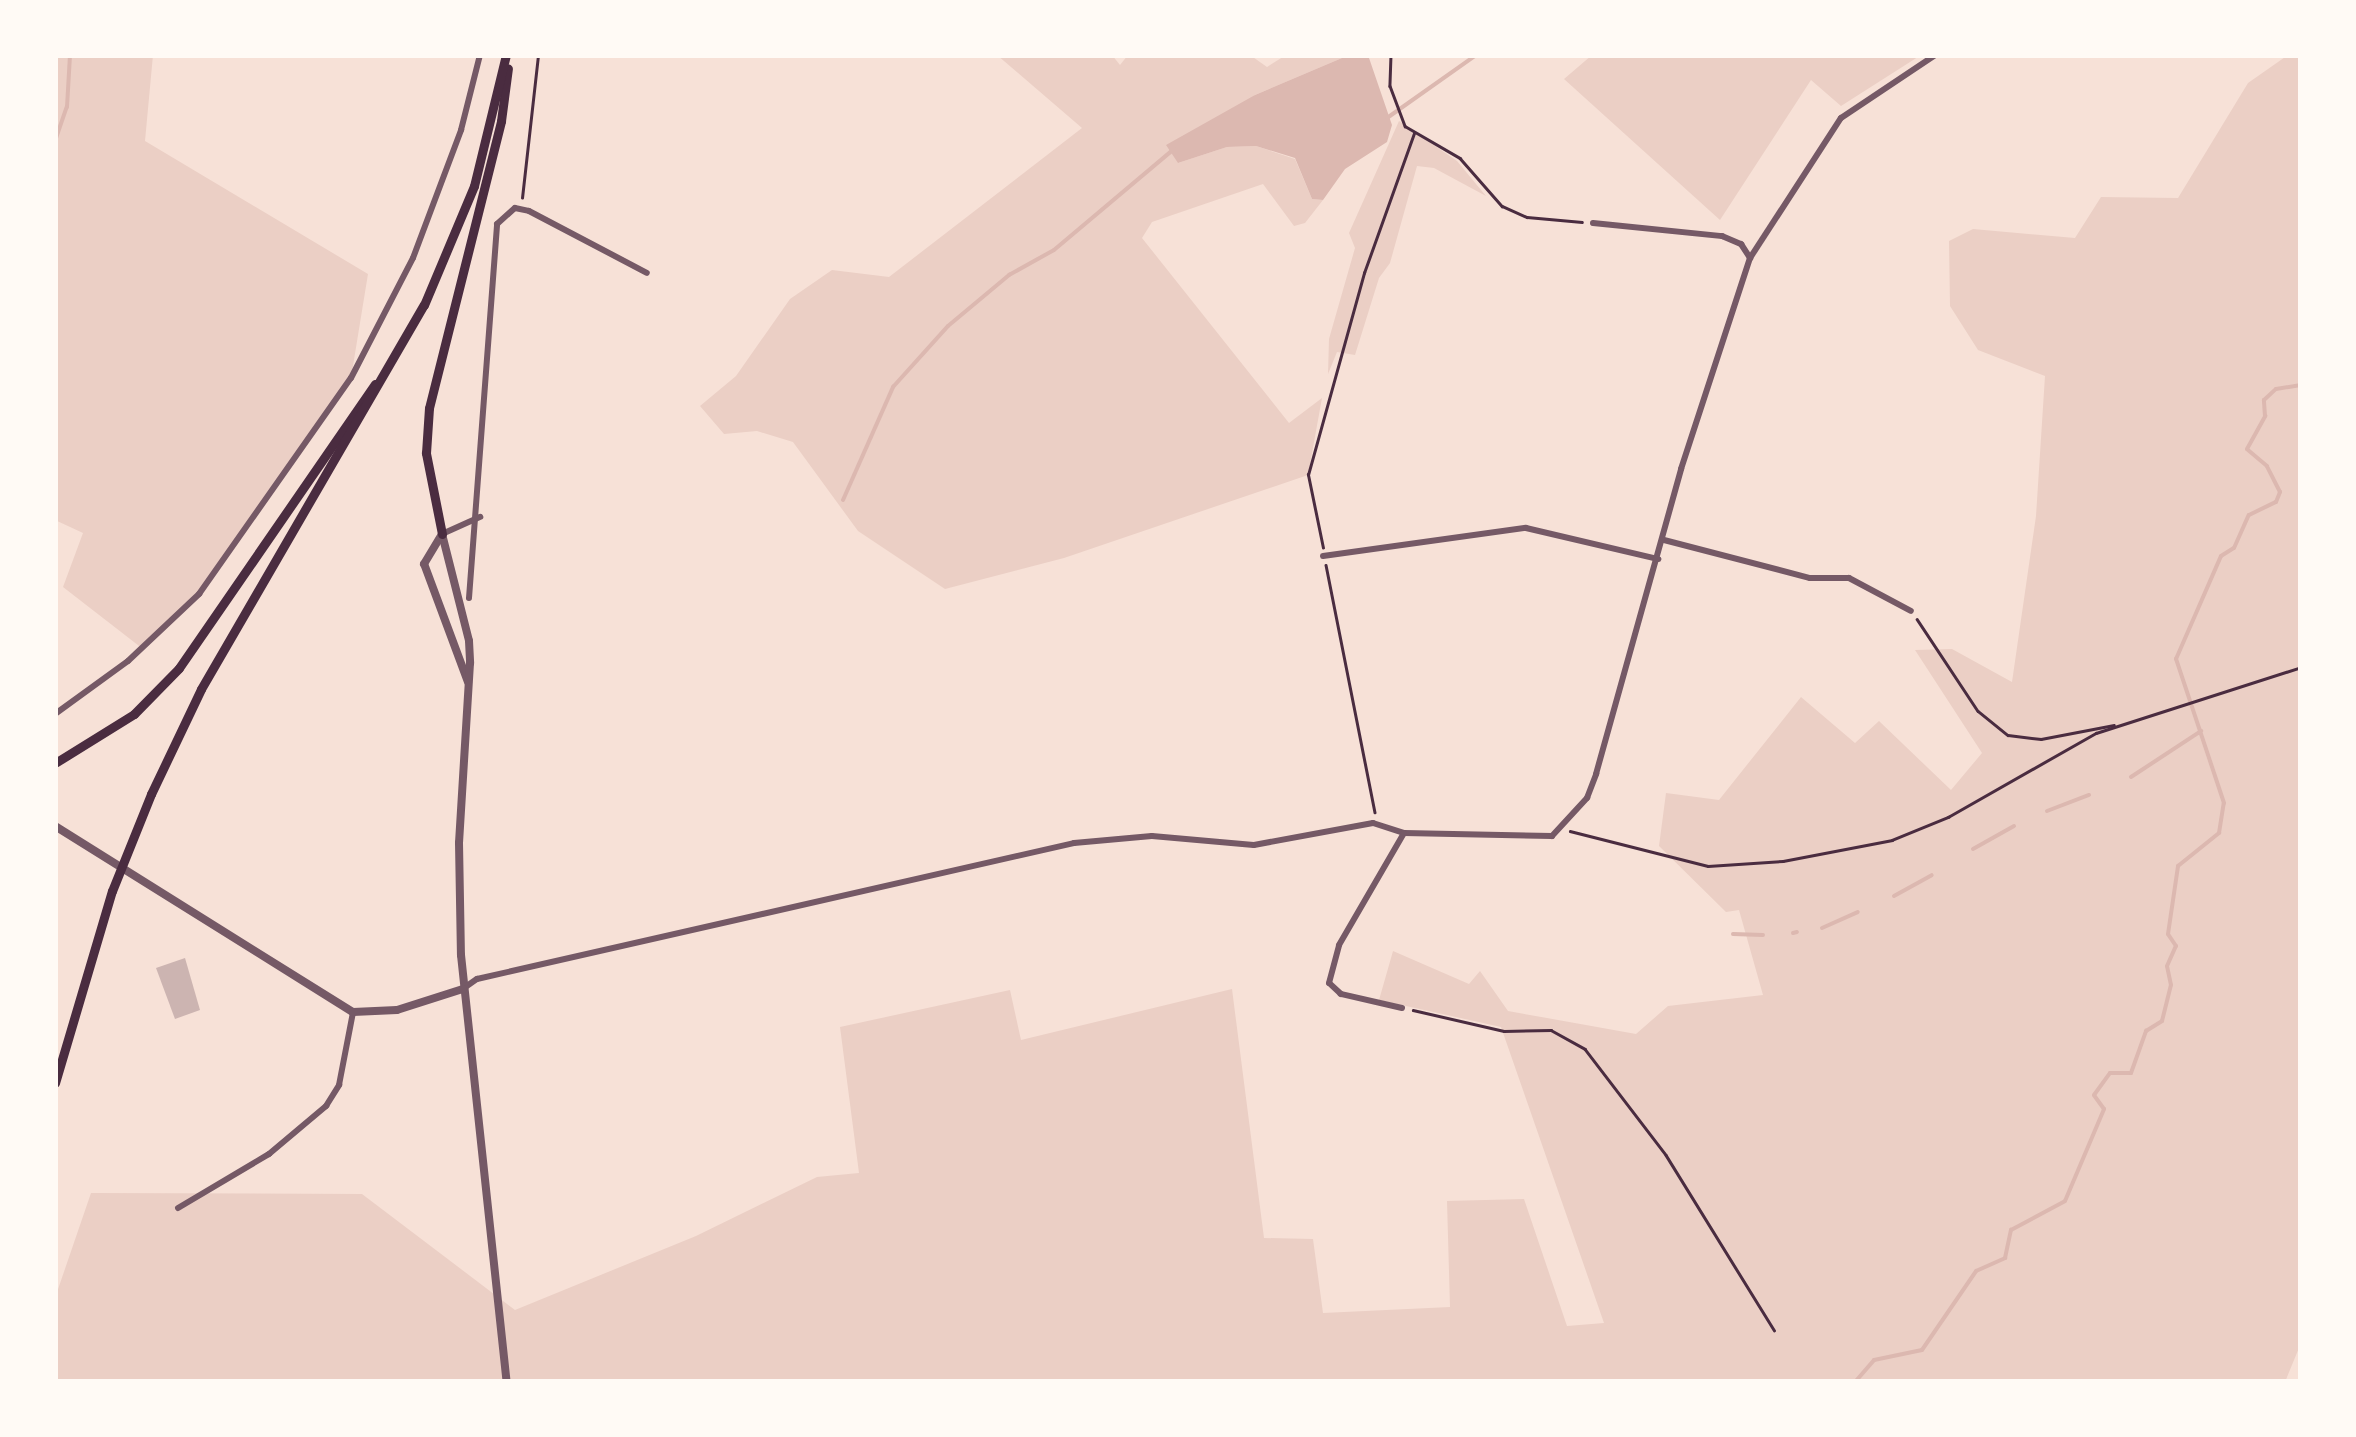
<!DOCTYPE html>
<style>
body{margin:0}
#map{position:relative;width:2356px;height:1437px;overflow:hidden;background:#f7e1d7;font-family:"Titillium Web",sans-serif}
div>[style]{position:absolute}
.green>*{inset:0;background:#ebcfc5}
.water>*{inset:0;background:#dcb8b0}
.stream>*{height:4px;margin:-2px;padding:0 2px;transform-origin:2px;border-radius:2px;background:#dcb8b0}
.building>*{inset:0;background:#ccb4b1}
.path>*{height:2.5px;margin:-1.25px;padding:0 1.25px;transform-origin:1.25px;border-radius:1.25px;background:#4a2c40}
.minor>*{height:6px;margin:-3px;padding:0 3px;transform-origin:3px;border-radius:3px;background:#755966}
.tertiary>*{height:8px;margin:-4px;padding:0 4px;transform-origin:4px;border-radius:4px;background:#755966}
.primary>*{height:9px;margin:-4.5px;padding:0 4.5px;transform-origin:4.5px;border-radius:4.5px;background:#4a2c40}
span{translate:-50% -50%;white-space:nowrap;text-align:center;line-height:1.15;-webkit-text-stroke:8px #fffaf5;paint-order:stroke}
.frame{position:absolute;inset:0;border:58px solid #fffaf5;pointer-events:none}
</style>
<div id="map">
<div class="green">
<div style="clip-path:polygon(55px 55px,153px 55px,145px 141px,368px 274px,351px 378px,216px 572px,143px 649px,63px 587px,83px 533px,55px 520px)"></div>
<div style="clip-path:polygon(997px 55px,1112px 55px,1120px 65px,1128px 55px,1250px 55px,1267px 67px,1286px 55px,1349px 55px,1255px 95px,1178px 163px,1227px 147px,1256px 146px,1295px 159px,1312px 199px,1323px 200px,1305px 223px,1294px 226px,1263px 184px,1152px 222px,1142px 238px,1289px 423px,1322px 398px,1308px 475px,1064px 558px,945px 589px,858px 531px,793px 442px,757px 431px,724px 434px,700px 406px,736px 376px,790px 299px,832px 270px,889px 277px,1082px 128px)"></div>
<div style="clip-path:polygon(1592px 55px,1921px 55px,1841px 106px,1811px 80px,1720px 220px,1564px 79px)"></div>
<div style="clip-path:polygon(2288px 55px,2301px 55px,2301px 1343px,2285px 1382px,55px 1382px,55px 1298px,91px 1193px,362px 1194px,515px 1310px,696px 1236px,817px 1177px,859px 1173px,840px 1027px,1010px 990px,1021px 1040px,1232px 989px,1264px 1238px,1313px 1239px,1323px 1313px,1450px 1307px,1447px 1201px,1524px 1199px,1567px 1326px,1604px 1323px,1501px 1027px,1379px 1000px,1393px 951px,1469px 984px,1480px 971px,1508px 1011px,1636px 1034px,1668px 1006px,1763px 995px,1739px 910px,1726px 912px,1659px 846px,1666px 793px,1719px 800px,1801px 697px,1855px 743px,1879px 721px,1951px 790px,1982px 753px,1915px 650px,1952px 649px,2012px 682px,2036px 516px,2045px 376px,1978px 350px,1950px 306px,1949px 241px,1973px 229px,2075px 238px,2101px 197px,2178px 198px,2248px 83px)"></div>
<div style="clip-path:polygon(1399px 121px,1457px 161px,1486px 196px,1434px 168px,1417px 166px,1390px 263px,1379px 278px,1355px 355px,1337px 352px,1328px 374px,1329px 339px,1355px 248px,1349px 233px)"></div>
</div>
<div class="water">
<div style="clip-path:polygon(1349px 55px,1368px 55px,1392px 125px,1387px 142px,1345px 169px,1323px 200px,1312px 199px,1295px 158px,1256px 146px,1227px 147px,1178px 163px,1166px 145px,1255px 95px)"></div>
</div>
<div class="stream">
<div style="left:1387px;top:118px;width:109px;rotate:-35.3deg"></div>
<div style="left:55px;top:141px;width:36px;rotate:-71deg"></div>
<div style="left:67px;top:107px;width:52px;rotate:-86.7deg"></div>
<div style="left:843px;top:500px;width:124px;rotate:-66.1deg"></div>
<div style="left:893px;top:387px;width:82px;rotate:-48deg"></div>
<div style="left:948px;top:326px;width:80px;rotate:-39.9deg"></div>
<div style="left:1009px;top:275px;width:51px;rotate:-29.1deg"></div>
<div style="left:1054px;top:250px;width:157px;rotate:-40.1deg"></div>
<div style="left:2131px;top:777px;width:84px;rotate:-33.3deg"></div>
<div style="left:2047px;top:811px;width:45px;rotate:-20.9deg"></div>
<div style="left:1973px;top:849px;width:47px;rotate:-29.3deg"></div>
<div style="left:1894px;top:896px;width:43px;rotate:-28.9deg"></div>
<div style="left:1822px;top:928px;width:39px;rotate:-24deg"></div>
<div style="left:1793px;top:933px;width:4px;rotate:-14deg"></div>
<div style="left:1733px;top:934px;width:30px;rotate:2deg"></div>
<div style="left:1855px;top:1382px;width:29px;rotate:-49deg"></div>
<div style="left:1874px;top:1360px;width:49px;rotate:-11.8deg"></div>
<div style="left:1922px;top:1350px;width:96px;rotate:-55.6deg"></div>
<div style="left:1976px;top:1271px;width:32px;rotate:-24deg"></div>
<div style="left:2005px;top:1258px;width:29px;rotate:-78deg"></div>
<div style="left:2011px;top:1230px;width:61px;rotate:-28.2deg"></div>
<div style="left:2065px;top:1201px;width:100px;rotate:-67deg"></div>
<div style="left:2104px;top:1109px;width:17px;rotate:-126deg"></div>
<div style="left:2094px;top:1095px;width:27px;rotate:-54deg"></div>
<div style="left:2110px;top:1073px;width:21px"></div>
<div style="left:2131px;top:1073px;width:45px;rotate:-70.3deg"></div>
<div style="left:2146px;top:1031px;width:19px;rotate:-32deg"></div>
<div style="left:2162px;top:1021px;width:37px;rotate:-76deg"></div>
<div style="left:2171px;top:985px;width:19px;rotate:-102deg"></div>
<div style="left:2167px;top:966px;width:22px;rotate:-66deg"></div>
<div style="left:2176px;top:946px;width:14px;rotate:-124deg"></div>
<div style="left:2168px;top:934px;width:69px;rotate:-81.6deg"></div>
<div style="left:2178px;top:866px;width:53px;rotate:-38.8deg"></div>
<div style="left:2219px;top:833px;width:30px;rotate:-81deg"></div>
<div style="left:2224px;top:803px;width:152px;rotate:-108.4deg"></div>
<div style="left:2176px;top:659px;width:112px;rotate:-66.4deg"></div>
<div style="left:2221px;top:556px;width:15px;rotate:-32deg"></div>
<div style="left:2234px;top:548px;width:36px;rotate:-66deg"></div>
<div style="left:2249px;top:515px;width:30px;rotate:-26deg"></div>
<div style="left:2276px;top:502px;width:11px;rotate:-68deg"></div>
<div style="left:2280px;top:492px;width:29px;rotate:-117deg"></div>
<div style="left:2267px;top:466px;width:26px;rotate:-140deg"></div>
<div style="left:2247px;top:449px;width:38px;rotate:-61deg"></div>
<div style="left:2265px;top:416px;width:16px;rotate:-94deg"></div>
<div style="left:2264px;top:400px;width:16px;rotate:-43deg"></div>
<div style="left:2276px;top:389px;width:25px;rotate:-9deg"></div>
</div>
<div class="building">
<div style="clip-path:polygon(185px 958px,200px 1010px,175px 1019px,156px 968px)"></div>
</div>
<div class="path">
<div style="left:1391px;top:55px;width:31px;rotate:92deg"></div>
<div style="left:1390px;top:86px;width:43px;rotate:69.4deg"></div>
<div style="left:1405px;top:126px;width:64px;rotate:30.2deg"></div>
<div style="left:1460px;top:158px;width:64px;rotate:48.8deg"></div>
<div style="left:1502px;top:206px;width:27px;rotate:24deg"></div>
<div style="left:1527px;top:217px;width:55px;rotate:5.2deg"></div>
<div style="left:522px;top:198px;width:144px;rotate:-83.6deg"></div>
<div style="left:1323px;top:548px;width:75px;rotate:-101.6deg"></div>
<div style="left:1308px;top:475px;width:210px;rotate:-74.5deg"></div>
<div style="left:1364px;top:273px;width:149px;rotate:-70.3deg"></div>
<div style="left:1326px;top:565px;width:252px;rotate:78.8deg"></div>
<div style="left:1917px;top:619px;width:110px;rotate:56.5deg"></div>
<div style="left:1978px;top:711px;width:38px;rotate:39deg"></div>
<div style="left:2008px;top:735px;width:33px;rotate:7deg"></div>
<div style="left:2041px;top:739px;width:74px;rotate:-10.9deg"></div>
<div style="left:1570px;top:831px;width:142px;rotate:14.2deg"></div>
<div style="left:1708px;top:866px;width:75px;rotate:-3.8deg"></div>
<div style="left:1783px;top:861px;width:111px;rotate:-10.9deg"></div>
<div style="left:1892px;top:840px;width:61px;rotate:-22.3deg"></div>
<div style="left:1948px;top:817px;width:170px;rotate:-29.6deg"></div>
<div style="left:2096px;top:733px;width:215px;rotate:-17.8deg"></div>
<div style="left:1413px;top:1010px;width:93px;rotate:13deg"></div>
<div style="left:1504px;top:1031px;width:47px;rotate:-1.2deg"></div>
<div style="left:1551px;top:1030px;width:39px;rotate:29deg"></div>
<div style="left:1585px;top:1049px;width:133px;rotate:52.6deg"></div>
<div style="left:1666px;top:1155px;width:206px;rotate:58.3deg"></div>
</div>
<div class="minor">
<div style="left:1593px;top:223px;width:130px;rotate:5.8deg"></div>
<div style="left:1722px;top:236px;width:21px;rotate:23deg"></div>
<div style="left:1741px;top:244px;width:17px;rotate:57deg"></div>
<div style="left:442px;top:534px;width:42px;rotate:-24.1deg"></div>
<div style="left:1664px;top:540px;width:151px;rotate:14.6deg"></div>
<div style="left:1810px;top:578px;width:39px"></div>
<div style="left:1849px;top:578px;width:70px;rotate:28deg"></div>
<div style="left:1323px;top:556px;width:205px;rotate:-7.9deg"></div>
<div style="left:1526px;top:528px;width:136px;rotate:13.2deg"></div>
<div style="left:469px;top:598px;width:375px;rotate:-85.7deg"></div>
<div style="left:497px;top:224px;width:24px;rotate:-42deg"></div>
<div style="left:515px;top:208px;width:14px;rotate:12deg"></div>
<div style="left:529px;top:211px;width:133px;rotate:27.7deg"></div>
<div style="left:55px;top:714px;width:90px;rotate:-36deg"></div>
<div style="left:128px;top:661px;width:98px;rotate:-43.3deg"></div>
<div style="left:199px;top:594px;width:264px;rotate:-54.9deg"></div>
<div style="left:351px;top:378px;width:135px;rotate:-62.7deg"></div>
<div style="left:413px;top:258px;width:137px;rotate:-69.4deg"></div>
<div style="left:461px;top:130px;width:77px;rotate:-75.8deg"></div>
<div style="left:464px;top:988px;width:16px;rotate:-35deg"></div>
<div style="left:477px;top:979px;width:612px;rotate:-12.83deg"></div>
<div style="left:1074px;top:843px;width:78px;rotate:-5.1deg"></div>
<div style="left:1152px;top:836px;width:102px;rotate:5deg"></div>
<div style="left:1254px;top:845px;width:121px;rotate:-10.5deg"></div>
<div style="left:1373px;top:823px;width:33px;rotate:18deg"></div>
<div style="left:1404px;top:833px;width:148px;rotate:1.2deg"></div>
<div style="left:1552px;top:836px;width:52px;rotate:-47.4deg"></div>
<div style="left:1587px;top:798px;width:26px;rotate:-69deg"></div>
<div style="left:1596px;top:774px;width:317px;rotate:-74.4deg"></div>
<div style="left:1681px;top:469px;width:222px;rotate:-71.9deg"></div>
<div style="left:1750px;top:258px;width:167px;rotate:-57deg"></div>
<div style="left:1841px;top:118px;width:113px;rotate:-33.8deg"></div>
<div style="left:1402px;top:1008px;width:63px;rotate:-167.1deg"></div>
<div style="left:1341px;top:994px;width:16px;rotate:-137deg"></div>
<div style="left:1329px;top:983px;width:39px;rotate:-75deg"></div>
<div style="left:1339px;top:945px;width:129px;rotate:-59.9deg"></div>
<div style="left:178px;top:1208px;width:106px;rotate:-30.7deg"></div>
<div style="left:269px;top:1154px;width:75px;rotate:-40.1deg"></div>
<div style="left:326px;top:1106px;width:25px;rotate:-58deg"></div>
<div style="left:339px;top:1085px;width:74px;rotate:-79.1deg"></div>
</div>
<div class="tertiary">
<div style="left:468px;top:682px;width:126px;rotate:-110.4deg"></div>
<div style="left:424px;top:564px;width:35px;rotate:-59deg"></div>
<div style="left:442px;top:534px;width:110px;rotate:75.8deg"></div>
<div style="left:469px;top:641px;width:22px;rotate:87deg"></div>
<div style="left:470px;top:663px;width:180px;rotate:93.5deg"></div>
<div style="left:459px;top:843px;width:112px;rotate:89deg"></div>
<div style="left:461px;top:955px;width:429px;rotate:83.9deg"></div>
<div style="left:55px;top:826px;width:351px;rotate:32deg"></div>
<div style="left:353px;top:1012px;width:44px;rotate:-2.6deg"></div>
<div style="left:397px;top:1010px;width:69px;rotate:-17.7deg"></div>
</div>
<div class="primary">
<div style="left:442px;top:534px;width:83px;rotate:-101.2deg"></div>
<div style="left:426px;top:453px;width:45px;rotate:-86.2deg"></div>
<div style="left:429px;top:408px;width:296px;rotate:-75.9deg"></div>
<div style="left:501px;top:121px;width:53px;rotate:-82.5deg"></div>
<div style="left:55px;top:763px;width:93px;rotate:-31.8deg"></div>
<div style="left:134px;top:714px;width:64px;rotate:-45.6deg"></div>
<div style="left:179px;top:668px;width:345px;rotate:-55.4deg"></div>
<div style="left:55px;top:1083px;width:200px;rotate:-73.5deg"></div>
<div style="left:112px;top:891px;width:105px;rotate:-68.1deg"></div>
<div style="left:151px;top:794px;width:116px;rotate:-64.5deg"></div>
<div style="left:201px;top:689px;width:444px;rotate:-59.9deg"></div>
<div style="left:424px;top:305px;width:129px;rotate:-67.2deg"></div>
<div style="left:474px;top:186px;width:135px;rotate:-76.3deg"></div>
</div>
<div class="frame"></div>
</div>
